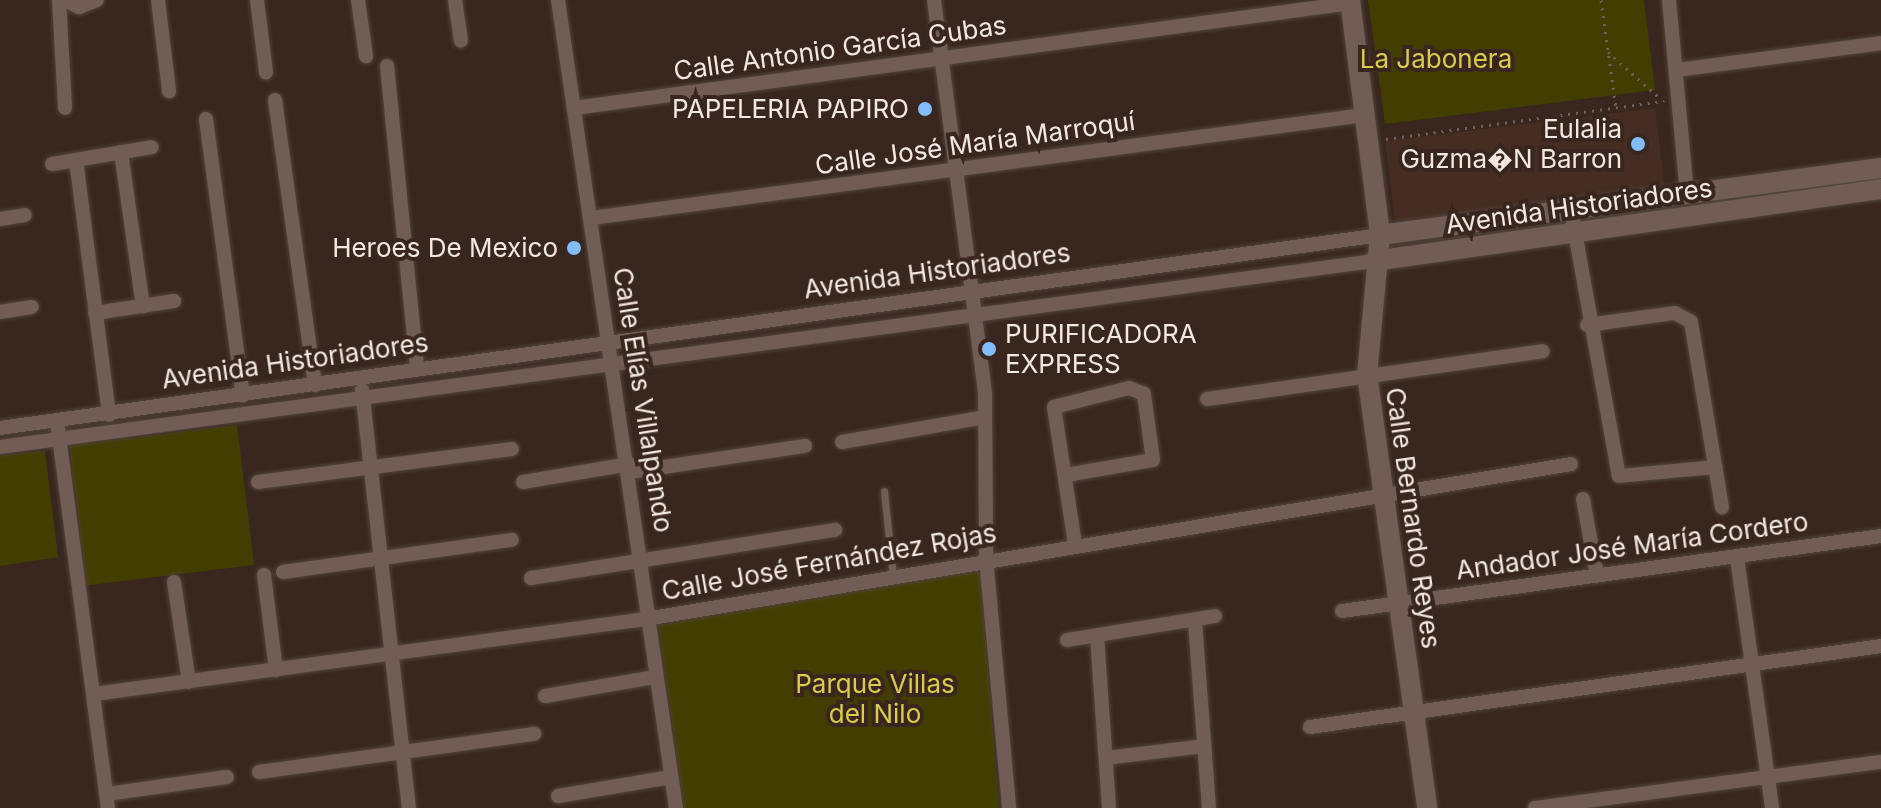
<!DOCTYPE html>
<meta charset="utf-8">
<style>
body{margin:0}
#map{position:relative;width:1881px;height:808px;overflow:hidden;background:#38261f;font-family:Inter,sans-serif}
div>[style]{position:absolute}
.built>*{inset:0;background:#452d23;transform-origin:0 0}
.green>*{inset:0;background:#433e00;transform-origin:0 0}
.path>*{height:3px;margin-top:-1.5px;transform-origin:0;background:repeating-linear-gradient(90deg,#71615a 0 2px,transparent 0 8px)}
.roads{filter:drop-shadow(0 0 2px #51433d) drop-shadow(0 0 2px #51433d)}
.lane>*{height:7px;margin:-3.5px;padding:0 3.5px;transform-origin:3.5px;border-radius:3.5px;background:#715d55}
.street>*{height:14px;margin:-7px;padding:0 7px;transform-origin:7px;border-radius:7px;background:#715d55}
.secondary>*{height:20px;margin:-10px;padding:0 10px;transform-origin:10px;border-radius:10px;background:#715d55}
.dots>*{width:22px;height:22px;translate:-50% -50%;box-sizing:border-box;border:4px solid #38261f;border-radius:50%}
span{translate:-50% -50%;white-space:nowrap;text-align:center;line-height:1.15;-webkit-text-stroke:8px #38261f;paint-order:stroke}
.street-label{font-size:26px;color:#f4e8e3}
.park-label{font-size:26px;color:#d9cd4a}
.poi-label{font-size:26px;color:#f4e8e3}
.right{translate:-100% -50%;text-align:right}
.left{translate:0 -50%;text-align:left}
</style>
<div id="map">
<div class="built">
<div style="left:1655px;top:108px;width:87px;height:272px;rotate:83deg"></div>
</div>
<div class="green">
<div style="clip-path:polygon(1368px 0,1644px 0,1655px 90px,1385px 124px)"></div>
<div style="left:237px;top:425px;width:141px;height:169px;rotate:83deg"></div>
<div style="clip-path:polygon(45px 451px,58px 557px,0 566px,0 455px)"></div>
<div style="clip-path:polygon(980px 567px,999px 808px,684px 808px,658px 625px)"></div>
</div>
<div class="path">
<div style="left:1601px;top:0;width:109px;rotate:82.1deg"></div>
<div style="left:1608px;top:52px;width:72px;rotate:41.6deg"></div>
<div style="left:1386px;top:139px;width:281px;rotate:-7.8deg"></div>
</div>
<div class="roads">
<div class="lane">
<div style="left:884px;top:491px;width:86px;rotate:84deg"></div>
</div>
<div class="street">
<div style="left:59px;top:0;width:108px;rotate:86.8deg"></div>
<div style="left:65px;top:0;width:16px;rotate:27deg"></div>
<div style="left:79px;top:7px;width:19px;rotate:-21deg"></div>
<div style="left:158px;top:0;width:92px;rotate:83.1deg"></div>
<div style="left:257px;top:0;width:73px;rotate:82.9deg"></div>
<div style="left:358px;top:0;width:57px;rotate:81.9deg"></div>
<div style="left:455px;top:0;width:41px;rotate:81.7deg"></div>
<div style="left:558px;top:0;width:817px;rotate:81.69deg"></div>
<div style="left:934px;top:0;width:398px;rotate:82.6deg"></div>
<div style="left:985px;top:395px;width:163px;rotate:89.6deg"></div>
<div style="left:986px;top:558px;width:251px;rotate:84.7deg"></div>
<div style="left:1669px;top:0;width:195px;rotate:84.7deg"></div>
<div style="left:387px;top:66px;width:304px;rotate:84.3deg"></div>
<div style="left:1677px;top:70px;width:206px;rotate:-7.5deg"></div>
<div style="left:275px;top:100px;width:288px;rotate:82deg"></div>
<div style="left:574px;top:108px;width:784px;rotate:-7.7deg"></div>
<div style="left:206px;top:119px;width:279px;rotate:82.4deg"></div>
<div style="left:121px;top:152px;width:156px;rotate:81.9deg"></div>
<div style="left:76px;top:160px;width:257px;rotate:82.6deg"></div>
<div style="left:52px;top:164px;width:101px;rotate:-9.6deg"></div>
<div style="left:1571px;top:210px;width:270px;rotate:79.8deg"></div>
<div style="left:1619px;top:476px;width:97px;rotate:-5.3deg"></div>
<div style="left:591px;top:218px;width:780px;rotate:-7.59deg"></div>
<div style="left:0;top:219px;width:25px;rotate:-9deg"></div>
<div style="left:0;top:312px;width:32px;rotate:-9deg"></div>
<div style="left:95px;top:313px;width:80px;rotate:-8.6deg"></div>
<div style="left:1587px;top:325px;width:89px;rotate:-7.8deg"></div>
<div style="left:1675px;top:313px;width:18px;rotate:29deg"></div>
<div style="left:1691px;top:322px;width:188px;rotate:80.5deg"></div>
<div style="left:362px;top:390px;width:421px;rotate:83.6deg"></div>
<div style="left:1207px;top:399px;width:339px;rotate:-8.1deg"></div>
<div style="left:57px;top:421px;width:390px;rotate:82.5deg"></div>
<div style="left:0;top:428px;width:1393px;rotate:-7.96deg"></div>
<div style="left:842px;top:442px;width:145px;rotate:-9.9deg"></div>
<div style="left:0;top:447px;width:1387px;rotate:-7.71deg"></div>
<div style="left:630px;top:472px;width:177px;rotate:-8.5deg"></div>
<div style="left:1066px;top:475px;width:88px;rotate:-9.8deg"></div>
<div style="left:1153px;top:460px;width:67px;rotate:-97.8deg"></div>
<div style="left:1144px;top:394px;width:16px;rotate:-158deg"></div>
<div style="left:1129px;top:388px;width:77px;rotate:165.8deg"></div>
<div style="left:1054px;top:407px;width:140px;rotate:81.3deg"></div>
<div style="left:258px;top:482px;width:256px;rotate:-7.4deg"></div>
<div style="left:523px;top:482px;width:108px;rotate:-9.6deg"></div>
<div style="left:1583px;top:499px;width:77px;rotate:79.6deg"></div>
<div style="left:1737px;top:558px;width:252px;rotate:82deg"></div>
<div style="left:283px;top:572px;width:231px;rotate:-8deg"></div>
<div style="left:264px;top:575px;width:96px;rotate:82.8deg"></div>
<div style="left:531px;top:578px;width:308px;rotate:-9deg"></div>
<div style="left:174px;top:582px;width:101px;rotate:81.5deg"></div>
<div style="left:1342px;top:611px;width:544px;rotate:-7.92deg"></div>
<div style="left:1195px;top:622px;width:187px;rotate:85.7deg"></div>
<div style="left:1097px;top:636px;width:172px;rotate:86deg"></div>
<div style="left:1067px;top:640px;width:150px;rotate:-9.2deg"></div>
<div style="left:94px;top:694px;width:557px;rotate:-7.74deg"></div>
<div style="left:646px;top:619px;width:938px;rotate:-9.51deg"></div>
<div style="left:545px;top:696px;width:112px;rotate:-9.8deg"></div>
<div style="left:1310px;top:727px;width:577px;rotate:-8.07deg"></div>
<div style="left:1106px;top:758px;width:99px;rotate:-7deg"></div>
<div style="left:259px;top:772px;width:278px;rotate:-7.9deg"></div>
<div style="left:107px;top:794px;width:121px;rotate:-8.1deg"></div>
<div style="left:558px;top:796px;width:115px;rotate:-9.5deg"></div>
<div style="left:1535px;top:808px;width:349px;rotate:-7.6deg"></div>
</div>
<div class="secondary">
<div style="left:1350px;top:0;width:237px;rotate:82.7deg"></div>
<div style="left:1380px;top:235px;width:140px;rotate:95.3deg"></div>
<div style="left:1367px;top:374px;width:438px;rotate:82.1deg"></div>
<div style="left:1380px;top:235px;width:505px;rotate:-7.62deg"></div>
<div style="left:1374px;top:261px;width:512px;rotate:-8.08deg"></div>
</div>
</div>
<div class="dots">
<div style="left:925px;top:109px;background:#81bdfa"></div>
<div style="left:1638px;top:144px;background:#81bdfa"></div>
<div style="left:574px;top:248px;background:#81bdfa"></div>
<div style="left:989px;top:349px;background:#81bdfa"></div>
</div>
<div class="street-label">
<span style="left:840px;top:48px;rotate:-8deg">Calle Antonio García Cubas</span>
<span style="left:975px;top:143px;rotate:-8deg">Calle José María Marroquí</span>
<span style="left:1579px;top:206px;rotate:-8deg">Avenida Historiadores</span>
<span style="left:937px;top:271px;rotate:-8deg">Avenida Historiadores</span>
<span style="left:295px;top:361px;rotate:-8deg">Avenida Historiadores</span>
<span style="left:643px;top:400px;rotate:81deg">Calle Elías Villalpando</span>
<span style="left:1413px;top:518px;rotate:82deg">Calle Bernardo Reyes</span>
<span style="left:1632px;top:546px;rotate:-8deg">Andador José María Cordero</span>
<span style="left:829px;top:562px;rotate:-10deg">Calle José Fernández Rojas</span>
</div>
<div class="park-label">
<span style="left:1436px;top:59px">La Jabonera</span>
<span style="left:875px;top:699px">Parque Villas<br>del Nilo</span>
</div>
<div class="poi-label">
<span class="right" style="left:909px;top:109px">PAPELERIA PAPIRO</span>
<span class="right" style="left:1622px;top:144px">Eulalia<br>Guzma�N Barron</span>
<span class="right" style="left:558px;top:248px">Heroes De Mexico</span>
<span class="left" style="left:1005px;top:349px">PURIFICADORA<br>EXPRESS</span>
</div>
</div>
